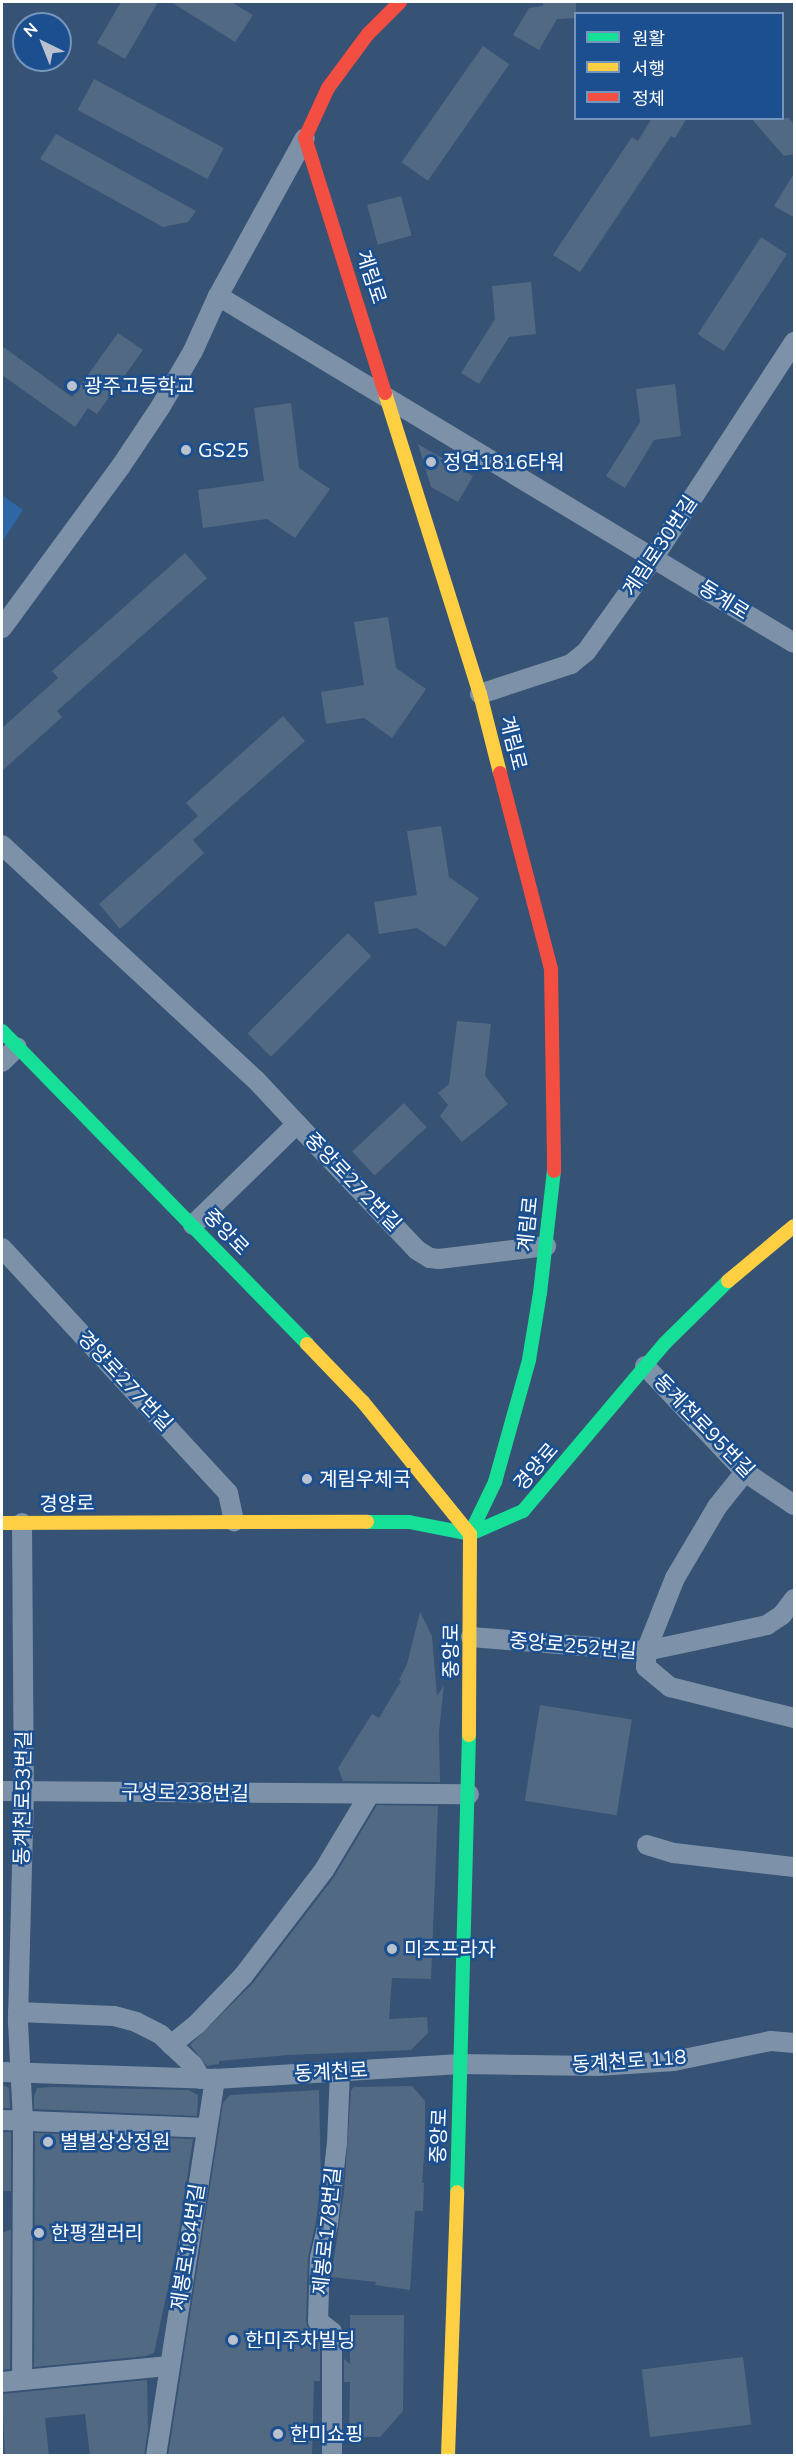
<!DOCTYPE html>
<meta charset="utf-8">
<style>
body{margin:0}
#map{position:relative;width:796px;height:2457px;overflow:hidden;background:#365274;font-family:"Nunito Sans","Noto Sans KR",sans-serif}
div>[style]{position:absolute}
.green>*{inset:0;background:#2f66a5}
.building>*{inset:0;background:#526984;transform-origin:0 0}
.street>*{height:20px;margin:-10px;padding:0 10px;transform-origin:10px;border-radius:10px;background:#7d92a8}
.fast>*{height:14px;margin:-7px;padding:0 7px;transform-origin:7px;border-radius:7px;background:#16e098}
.slow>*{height:14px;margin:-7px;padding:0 7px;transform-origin:7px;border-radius:7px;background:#ffcf43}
.jam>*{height:14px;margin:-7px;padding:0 7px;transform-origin:7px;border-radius:7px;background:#f24e42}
.dots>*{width:16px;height:16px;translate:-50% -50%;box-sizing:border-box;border:3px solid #1b4f8f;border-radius:50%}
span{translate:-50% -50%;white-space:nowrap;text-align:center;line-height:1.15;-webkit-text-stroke:5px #1b4f8f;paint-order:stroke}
.street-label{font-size:20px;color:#fff}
.poi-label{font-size:20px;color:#fff}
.left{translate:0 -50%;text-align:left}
.frame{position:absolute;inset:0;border:3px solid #fff;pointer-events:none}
.legend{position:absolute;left:574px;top:12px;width:210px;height:108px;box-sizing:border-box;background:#1b4f8f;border:2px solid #7695bc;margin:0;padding:8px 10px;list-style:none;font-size:18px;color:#fff}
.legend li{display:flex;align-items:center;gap:12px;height:30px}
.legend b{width:30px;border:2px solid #7695bc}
.north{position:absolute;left:12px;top:12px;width:60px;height:60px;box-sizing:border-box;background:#1b4f8f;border:2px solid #7695bc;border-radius:50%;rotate:317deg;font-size:16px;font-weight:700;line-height:24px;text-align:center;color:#fff}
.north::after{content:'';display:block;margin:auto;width:21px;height:27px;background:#b9c2ce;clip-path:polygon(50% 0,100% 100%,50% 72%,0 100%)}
</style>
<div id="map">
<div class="green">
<div style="clip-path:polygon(2px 495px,23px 510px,2px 542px)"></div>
</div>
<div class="building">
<div style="clip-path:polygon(121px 2px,158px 2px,125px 59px,97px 43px)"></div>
<div style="clip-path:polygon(171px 2px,231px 2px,253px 15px,235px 42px)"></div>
<div style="clip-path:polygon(543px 2px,576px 2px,576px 18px,557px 19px,539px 50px,513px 35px,529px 8px,543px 6px)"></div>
<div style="left:483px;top:46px;width:32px;height:142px;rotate:35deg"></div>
<div style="left:94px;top:79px;width:147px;height:35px;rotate:28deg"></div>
<div style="clip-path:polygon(652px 118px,687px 118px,675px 138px,671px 136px,580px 272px,553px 255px,632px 137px,638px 141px)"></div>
<div style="clip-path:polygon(751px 118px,789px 118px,795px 125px,795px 154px,784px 156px)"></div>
<div style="clip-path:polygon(56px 134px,196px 211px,188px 222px,163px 227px,40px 159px)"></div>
<div style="clip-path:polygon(795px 172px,795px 218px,774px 206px)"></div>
<div style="left:401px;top:196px;width:41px;height:35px;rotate:75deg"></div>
<div style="left:761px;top:237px;width:31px;height:116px;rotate:33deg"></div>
<div style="clip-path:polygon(531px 282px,536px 334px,509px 337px,479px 384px,461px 373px,495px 319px,492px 286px)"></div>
<div style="clip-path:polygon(118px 333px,143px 350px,97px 414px,88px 408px,75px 427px,2px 375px,2px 346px,72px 397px)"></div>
<div style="clip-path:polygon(675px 384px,681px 436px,654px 440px,625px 488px,606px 476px,640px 422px,636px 389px)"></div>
<div style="clip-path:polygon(291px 403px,299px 468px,330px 489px,295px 538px,267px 519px,203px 528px,198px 490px,264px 481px,254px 408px)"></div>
<div style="clip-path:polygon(418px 444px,473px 476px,458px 502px,431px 487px)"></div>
<div style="clip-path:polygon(185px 553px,207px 578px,57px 711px,62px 717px,2px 771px,2px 728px,58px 678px,52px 671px)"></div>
<div style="clip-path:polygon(388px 617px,396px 668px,426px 689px,392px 738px,364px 718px,326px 724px,321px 692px,364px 685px,354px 622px)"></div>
<div style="clip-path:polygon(283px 716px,305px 741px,193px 840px,204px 853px,120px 929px,99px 904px,198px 816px,186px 803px)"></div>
<div style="clip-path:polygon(441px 826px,449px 877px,479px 898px,445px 947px,417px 928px,379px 934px,374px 902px,417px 895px,407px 831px)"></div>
<div style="left:348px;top:933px;width:33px;height:142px;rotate:45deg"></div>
<div style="clip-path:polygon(457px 1021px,491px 1024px,485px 1076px,508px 1104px,462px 1142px,440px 1116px,448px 1105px,438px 1093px,449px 1084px)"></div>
<div style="left:404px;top:1103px;width:33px;height:71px;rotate:47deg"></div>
<div style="clip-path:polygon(420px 1612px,432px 1636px,437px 1696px,444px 1685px,439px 1732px,440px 1782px,343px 1781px,338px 1768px,372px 1714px,379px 1718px,401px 1681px,399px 1680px,407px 1664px)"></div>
<div style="left:540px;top:1705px;width:93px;height:97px;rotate:9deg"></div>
<div style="clip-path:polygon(377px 1805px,438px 1806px,431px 1979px,392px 1978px,389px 2019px,427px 2017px,428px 2033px,411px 2050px,289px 2055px,219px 2061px,219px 2064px,207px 2066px,190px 2045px,253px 1983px,334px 1877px)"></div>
<div style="clip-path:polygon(2px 2084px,9px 2088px,10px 2108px,2px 2108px)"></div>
<div style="clip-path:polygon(412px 2086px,425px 2101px,425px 2143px,422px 2183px,424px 2183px,423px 2211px,415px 2211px,410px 2290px,375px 2285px,376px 2282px,331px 2277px,344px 2192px,351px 2090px,354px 2087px)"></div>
<div style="clip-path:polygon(52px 2087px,188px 2090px,198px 2095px,197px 2116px,34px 2109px,34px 2096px,37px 2088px)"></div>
<div style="clip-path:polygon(319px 2090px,321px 2181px,316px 2222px,308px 2257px,306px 2321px,307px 2326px,320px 2338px,320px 2381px,314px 2381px,312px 2456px,168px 2456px,223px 2103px,230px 2095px)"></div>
<div style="left:2px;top:2132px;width:9px;height:59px"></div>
<div style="clip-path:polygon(35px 2133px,193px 2139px,176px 2250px,154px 2353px,146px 2356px,34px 2367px)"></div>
<div style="clip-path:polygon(11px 2229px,10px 2369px,2px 2370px,2px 2233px)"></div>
<div style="clip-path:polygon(350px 2315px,404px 2315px,403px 2411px,380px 2437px,349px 2437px,350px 2382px,344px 2382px,344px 2359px,350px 2364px)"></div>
<div style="left:743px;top:2357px;width:68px;height:102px;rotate:83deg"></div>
<div style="clip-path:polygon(147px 2380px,148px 2429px,144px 2456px,90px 2456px,85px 2414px,45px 2418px,49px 2456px,5px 2456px,2px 2394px)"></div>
</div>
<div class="street">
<div style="left:218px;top:296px;width:672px;rotate:31.07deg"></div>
<div style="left:2px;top:628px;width:201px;rotate:-53.7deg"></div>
<div style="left:121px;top:466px;width:72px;rotate:-56.3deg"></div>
<div style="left:161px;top:406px;width:64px;rotate:-59.8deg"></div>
<div style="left:193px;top:351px;width:60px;rotate:-65.6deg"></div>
<div style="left:218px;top:296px;width:180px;rotate:-61.2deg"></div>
<div style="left:480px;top:694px;width:96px;rotate:-18.2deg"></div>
<div style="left:571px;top:664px;width:19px;rotate:-39deg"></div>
<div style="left:586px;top:652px;width:117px;rotate:-54.4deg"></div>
<div style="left:654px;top:557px;width:257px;rotate:-56.9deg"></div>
<div style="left:2px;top:845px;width:346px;rotate:42.8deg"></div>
<div style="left:256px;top:1080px;width:60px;rotate:47deg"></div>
<div style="left:2px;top:1062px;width:21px;rotate:-45deg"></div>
<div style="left:193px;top:1225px;width:145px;rotate:-44.2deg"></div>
<div style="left:297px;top:1124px;width:174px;rotate:46.4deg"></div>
<div style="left:417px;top:1250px;width:15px;rotate:32deg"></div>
<div style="left:430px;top:1258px;width:9px;rotate:6deg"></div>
<div style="left:439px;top:1259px;width:108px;rotate:-6.9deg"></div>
<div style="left:2px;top:1248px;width:333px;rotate:47.3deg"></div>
<div style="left:228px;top:1493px;width:29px;rotate:78deg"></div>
<div style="left:645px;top:1366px;width:146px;rotate:46.7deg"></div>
<div style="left:745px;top:1472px;width:59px;rotate:34deg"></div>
<div style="left:745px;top:1472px;width:45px;rotate:128.7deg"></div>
<div style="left:717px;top:1507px;width:82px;rotate:120.6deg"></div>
<div style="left:675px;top:1578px;width:79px;rotate:111.7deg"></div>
<div style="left:646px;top:1651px;width:16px;rotate:90deg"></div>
<div style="left:646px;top:1667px;width:31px;rotate:40deg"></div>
<div style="left:670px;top:1687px;width:128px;rotate:14deg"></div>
<div style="left:22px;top:1523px;width:267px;rotate:89.6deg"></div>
<div style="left:24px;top:1790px;width:232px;rotate:91.5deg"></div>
<div style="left:18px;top:2022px;width:98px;rotate:87.1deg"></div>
<div style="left:23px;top:2120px;width:260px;rotate:90.2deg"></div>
<div style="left:471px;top:1637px;width:176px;rotate:4.6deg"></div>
<div style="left:646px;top:1651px;width:124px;rotate:-12.1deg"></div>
<div style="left:767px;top:1625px;width:18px;rotate:-34deg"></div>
<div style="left:782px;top:1615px;width:20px;rotate:-53deg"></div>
<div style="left:2px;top:1791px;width:467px;rotate:0.4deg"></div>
<div style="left:647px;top:1845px;width:28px;rotate:17deg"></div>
<div style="left:674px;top:1853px;width:121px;rotate:6.7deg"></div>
<div style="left:18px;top:2012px;width:96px;rotate:2.4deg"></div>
<div style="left:114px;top:2016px;width:23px;rotate:15deg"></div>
<div style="left:136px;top:2022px;width:28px;rotate:27deg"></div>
<div style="left:161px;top:2035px;width:44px;rotate:43.2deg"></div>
<div style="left:193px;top:2065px;width:16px;rotate:60deg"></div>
<div style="left:171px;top:2045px;width:32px;rotate:-39deg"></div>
<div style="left:196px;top:2025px;width:68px;rotate:-46.2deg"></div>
<div style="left:243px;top:1976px;width:133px;rotate:-52.6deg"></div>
<div style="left:324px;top:1870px;width:87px;rotate:-59deg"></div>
<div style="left:2px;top:2072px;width:213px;rotate:1.9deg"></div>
<div style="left:215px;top:2079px;width:246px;rotate:-3.5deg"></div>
<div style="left:461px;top:2064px;width:137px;rotate:0.8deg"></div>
<div style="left:598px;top:2066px;width:76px;rotate:-3.8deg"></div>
<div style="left:674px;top:2061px;width:99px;rotate:-11.7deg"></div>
<div style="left:771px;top:2041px;width:23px;rotate:5deg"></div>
<div style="left:2px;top:2120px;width:205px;rotate:2.2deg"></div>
<div style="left:2px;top:2382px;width:168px;rotate:-5.5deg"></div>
<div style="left:156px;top:2456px;width:382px;rotate:-81.1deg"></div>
<div style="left:332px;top:2456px;width:124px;rotate:-90deg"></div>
<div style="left:332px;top:2332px;width:18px;rotate:-142deg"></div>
<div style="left:318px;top:2321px;width:63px;rotate:-88.2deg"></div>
<div style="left:320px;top:2258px;width:35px;rotate:-77deg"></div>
<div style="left:328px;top:2224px;width:81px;rotate:-83.7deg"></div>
<div style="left:337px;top:2143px;width:71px;rotate:-87.6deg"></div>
</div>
<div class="fast">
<div style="left:2px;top:1031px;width:437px;rotate:45.7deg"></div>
<div style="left:367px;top:1522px;width:42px"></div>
<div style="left:409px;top:1522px;width:62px;rotate:11.1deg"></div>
<div style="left:470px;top:1534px;width:58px;rotate:-23.5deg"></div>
<div style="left:523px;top:1511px;width:220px;rotate:-49.8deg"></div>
<div style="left:665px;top:1343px;width:88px;rotate:-44.5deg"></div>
<div style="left:470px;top:1534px;width:58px;rotate:-64.3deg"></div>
<div style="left:495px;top:1482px;width:127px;rotate:-74.4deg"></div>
<div style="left:529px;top:1360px;width:68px;rotate:-80.7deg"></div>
<div style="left:540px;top:1293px;width:123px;rotate:-83.5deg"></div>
<div style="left:457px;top:2192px;width:457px;rotate:-88.5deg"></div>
</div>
<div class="slow">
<div style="left:385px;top:393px;width:316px;rotate:72.5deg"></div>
<div style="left:480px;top:694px;width:81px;rotate:75.8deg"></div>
<div style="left:728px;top:1281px;width:86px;rotate:-39.8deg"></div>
<div style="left:307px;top:1344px;width:81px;rotate:46deg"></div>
<div style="left:363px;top:1402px;width:170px;rotate:51deg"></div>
<div style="left:470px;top:1534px;width:201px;rotate:90.3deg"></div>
<div style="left:2px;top:1523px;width:365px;rotate:-0.2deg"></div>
<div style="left:448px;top:2456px;width:264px;rotate:-88deg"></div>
</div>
<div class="jam">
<div style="left:385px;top:393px;width:267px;rotate:-107.4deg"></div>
<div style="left:305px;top:138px;width:55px;rotate:-65.3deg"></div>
<div style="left:328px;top:88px;width:67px;rotate:-53.5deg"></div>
<div style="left:368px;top:34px;width:45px;rotate:-45deg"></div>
<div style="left:500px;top:773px;width:203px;rotate:75.4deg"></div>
<div style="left:551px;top:969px;width:202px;rotate:89.1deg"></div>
</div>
<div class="dots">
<div style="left:72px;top:386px;background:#b9c2ce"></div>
<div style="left:186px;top:450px;background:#b9c2ce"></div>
<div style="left:431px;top:462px;background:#b9c2ce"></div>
<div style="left:307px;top:1479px;background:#b9c2ce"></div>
<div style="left:392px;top:1949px;background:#b9c2ce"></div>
<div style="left:48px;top:2142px;background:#b9c2ce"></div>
<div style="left:39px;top:2233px;background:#b9c2ce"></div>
<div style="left:233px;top:2340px;background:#b9c2ce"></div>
<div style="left:278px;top:2434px;background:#b9c2ce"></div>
</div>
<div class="street-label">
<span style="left:371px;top:277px;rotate:72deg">계림로</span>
<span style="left:660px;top:546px;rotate:-56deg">계림로30번길</span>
<span style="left:724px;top:600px;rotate:32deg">동계로</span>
<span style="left:513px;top:743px;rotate:76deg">계림로</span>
<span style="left:353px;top:1182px;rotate:46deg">중앙로272번길</span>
<span style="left:528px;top:1224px;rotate:-84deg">계림로</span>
<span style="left:226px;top:1232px;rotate:46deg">중앙로</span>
<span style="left:125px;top:1381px;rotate:47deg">경양로277번길</span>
<span style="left:704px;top:1426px;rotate:46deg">동계천로95번길</span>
<span style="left:536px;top:1467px;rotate:-49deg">경양로</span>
<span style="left:67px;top:1504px;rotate:-1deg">경양로</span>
<span style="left:573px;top:1646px;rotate:5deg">중앙로252번길</span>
<span style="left:451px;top:1651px;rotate:-90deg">중앙로</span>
<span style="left:185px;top:1793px;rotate:1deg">구성로238번길</span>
<span style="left:23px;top:1798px;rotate:-89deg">동계천로53번길</span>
<span style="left:629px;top:2061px;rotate:-4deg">동계천로 118</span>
<span style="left:331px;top:2072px;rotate:-3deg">동계천로</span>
<span style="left:439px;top:2136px;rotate:-88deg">중앙로</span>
<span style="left:327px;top:2231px;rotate:-84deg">제봉로178번길</span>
<span style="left:188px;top:2247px;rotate:-81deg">제봉로184번길</span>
</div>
<div class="poi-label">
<span class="left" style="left:84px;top:386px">광주고등학교</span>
<span class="left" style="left:198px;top:450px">GS25</span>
<span class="left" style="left:443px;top:462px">정연1816타워</span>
<span class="left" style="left:319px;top:1479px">계림우체국</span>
<span class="left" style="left:404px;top:1949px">미즈프라자</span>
<span class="left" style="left:60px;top:2142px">별별상상정원</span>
<span class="left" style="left:51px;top:2233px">한평갤러리</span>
<span class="left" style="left:245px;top:2340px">한미주차빌딩</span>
<span class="left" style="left:290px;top:2434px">한미쇼핑</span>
</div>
<div class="frame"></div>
<ul class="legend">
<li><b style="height:8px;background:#16e098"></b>원활</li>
<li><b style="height:8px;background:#ffcf43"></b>서행</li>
<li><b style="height:8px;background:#f24e42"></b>정체</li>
</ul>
<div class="north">N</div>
</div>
